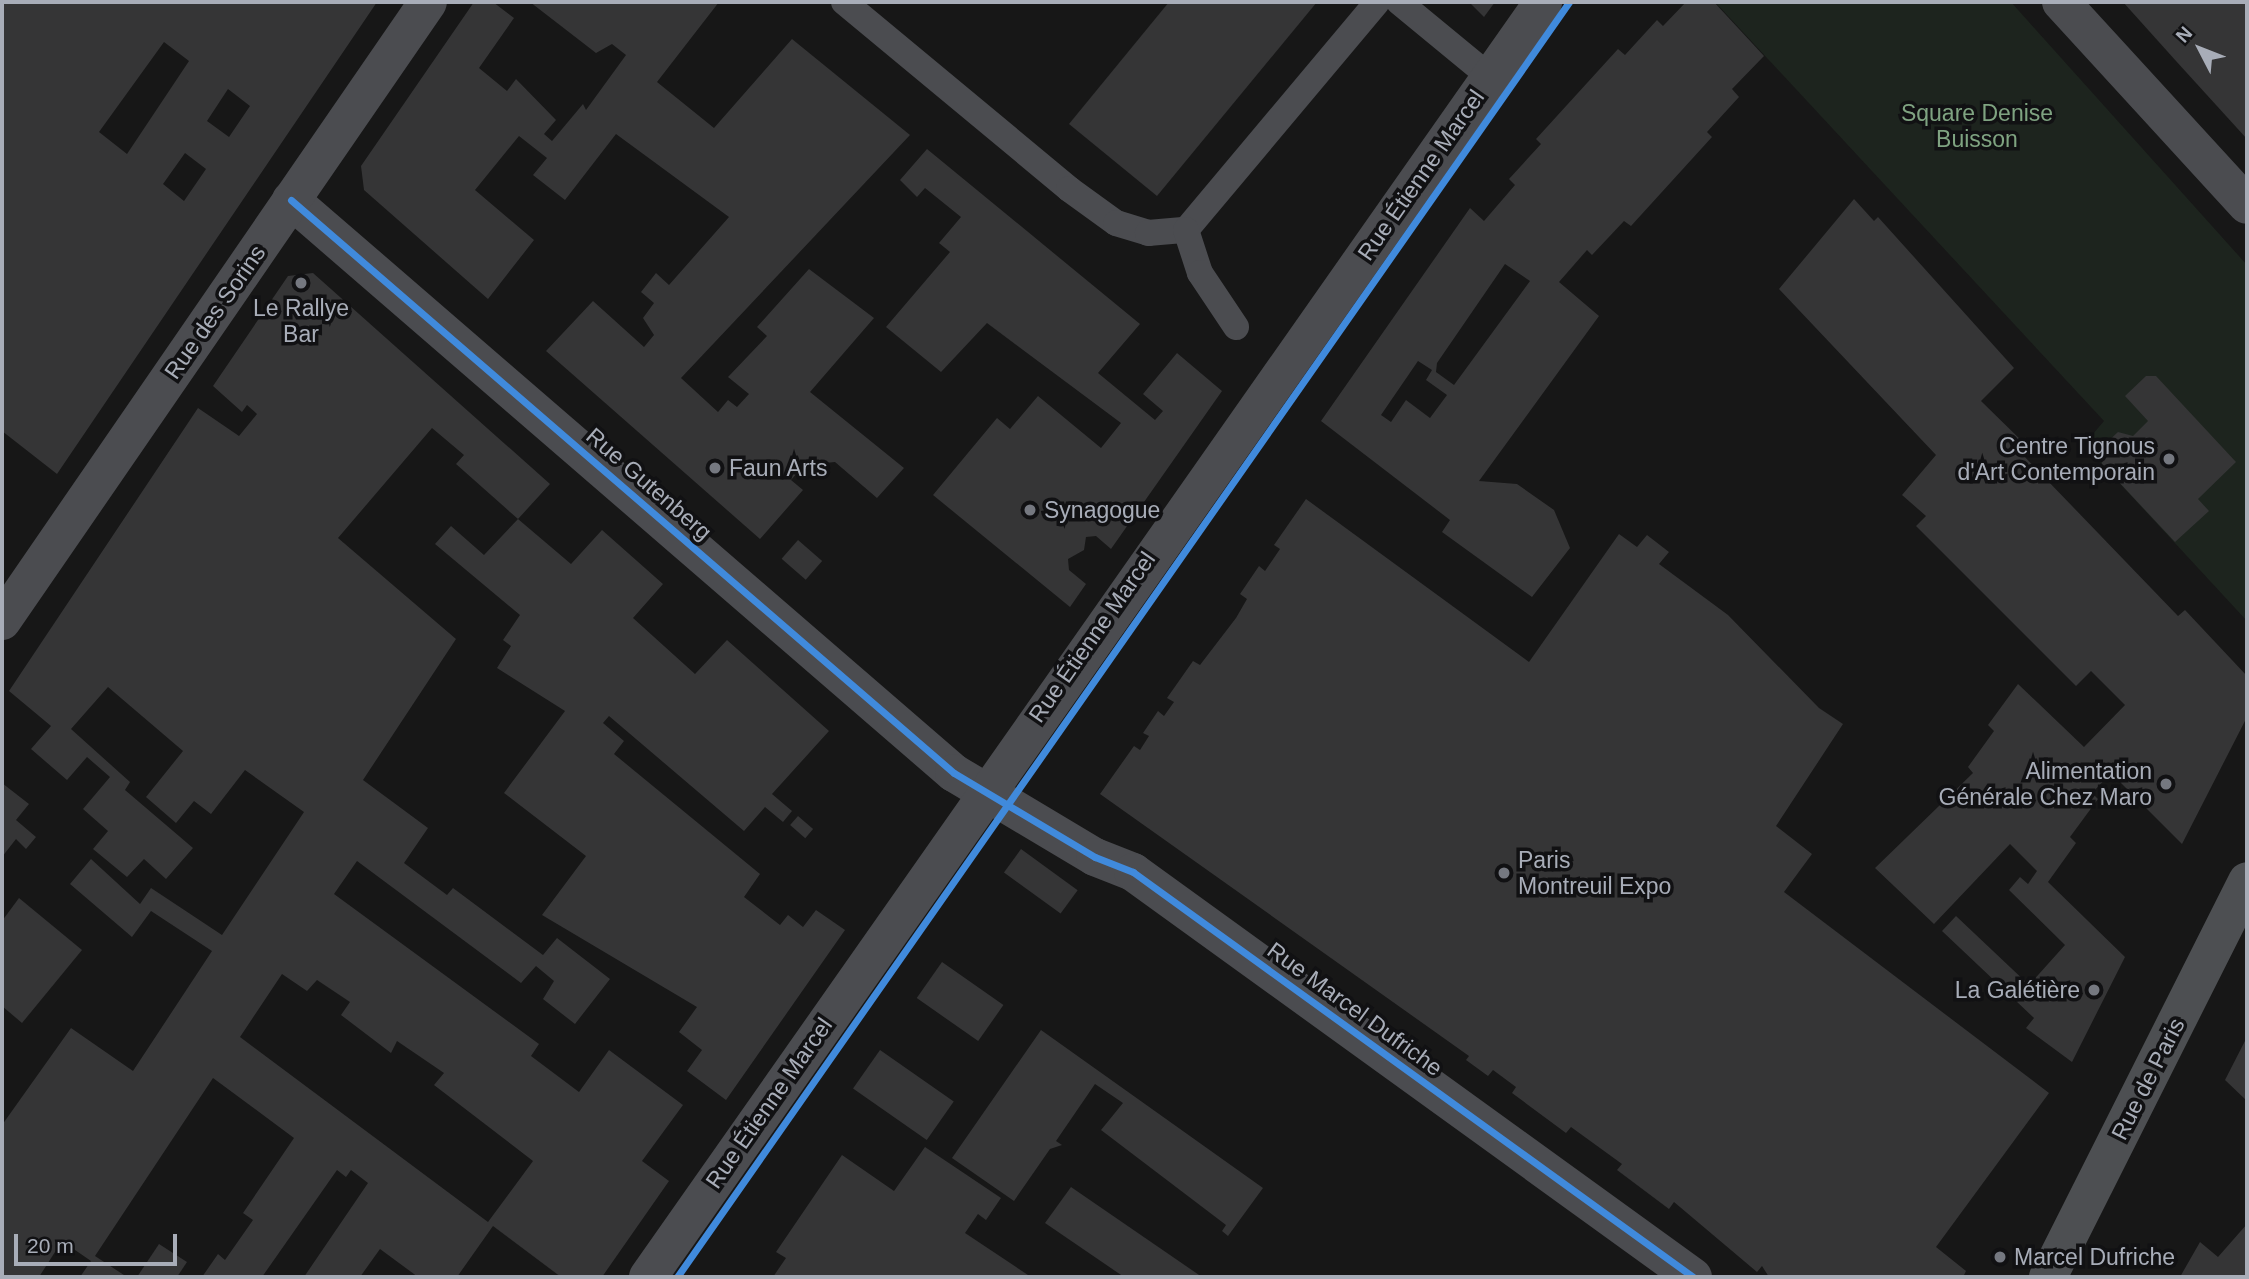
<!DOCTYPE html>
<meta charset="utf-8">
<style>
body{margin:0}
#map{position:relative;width:2249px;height:1279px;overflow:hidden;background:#171717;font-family:Helvetica,sans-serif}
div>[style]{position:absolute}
.green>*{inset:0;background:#1d241e}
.building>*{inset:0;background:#353536;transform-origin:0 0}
.service>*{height:26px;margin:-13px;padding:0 13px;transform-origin:13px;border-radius:13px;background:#4b4c50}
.minor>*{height:38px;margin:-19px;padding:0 19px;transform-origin:19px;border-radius:19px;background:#4b4c50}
.primary>*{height:38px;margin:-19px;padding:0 19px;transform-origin:19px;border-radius:19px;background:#4d4f52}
.cycleway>*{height:7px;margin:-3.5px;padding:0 3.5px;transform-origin:3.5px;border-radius:3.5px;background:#408adc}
.dots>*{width:19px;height:19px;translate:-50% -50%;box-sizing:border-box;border:4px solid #111113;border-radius:50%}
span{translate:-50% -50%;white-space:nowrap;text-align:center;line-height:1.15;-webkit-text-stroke:7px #111113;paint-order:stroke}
.park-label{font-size:23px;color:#7fa381}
.street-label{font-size:23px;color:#a8adb8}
.poi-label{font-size:23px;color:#a8adb8}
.right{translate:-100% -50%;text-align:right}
.left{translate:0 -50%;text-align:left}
.frame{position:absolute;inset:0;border:4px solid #a8adb8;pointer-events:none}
.north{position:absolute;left:2165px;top:14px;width:70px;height:70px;-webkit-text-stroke:5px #111113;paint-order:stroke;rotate:312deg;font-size:19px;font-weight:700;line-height:28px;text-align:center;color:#a8adb8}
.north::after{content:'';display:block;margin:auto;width:24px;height:32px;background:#a8adb8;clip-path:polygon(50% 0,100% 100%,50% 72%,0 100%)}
.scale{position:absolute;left:14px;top:1234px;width:163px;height:32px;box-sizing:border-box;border:4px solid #a8adb8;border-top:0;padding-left:9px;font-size:21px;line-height:24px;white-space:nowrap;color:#a8adb8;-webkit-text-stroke:5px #111113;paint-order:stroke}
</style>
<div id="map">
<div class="green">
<div style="clip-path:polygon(1715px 2px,2011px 2px,2247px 265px,2247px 621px,2100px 462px,2101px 445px,2092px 435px,2104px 421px)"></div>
</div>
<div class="building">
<div style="clip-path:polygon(evenodd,2px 2px,377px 2px,57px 474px,2px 431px,2px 2px,164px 42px,189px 61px,127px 154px,99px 132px,164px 42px,2px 2px,228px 89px,250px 106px,229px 137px,207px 121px,228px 89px,2px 2px,185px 153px,206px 169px,184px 201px,163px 184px,185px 153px)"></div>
<div style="clip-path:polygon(474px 2px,493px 2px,514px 18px,479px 68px,507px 91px,516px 79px,556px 120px,544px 134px,552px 141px,583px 104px,586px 110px,626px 55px,612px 44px,596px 53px,530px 2px,719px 2px,657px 82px,714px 128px,792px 39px,910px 135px,681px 378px,718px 412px,728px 400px,737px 407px,749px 394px,728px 377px,767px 336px,757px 327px,809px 269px,874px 318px,810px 392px,904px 468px,877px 498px,835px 462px,804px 465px,791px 480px,803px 490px,760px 539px,546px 351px,593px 301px,644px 347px,654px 335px,643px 318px,654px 303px,641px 292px,656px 273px,669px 285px,729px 217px,616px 134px,565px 200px,533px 175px,547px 158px,519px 136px,475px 190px,534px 240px,488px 299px,364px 190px,361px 166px)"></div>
<div style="clip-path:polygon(1169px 2px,1317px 2px,1157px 196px,1069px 124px)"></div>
<div style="clip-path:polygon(1469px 2px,1495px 2px,1484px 17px)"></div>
<div style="clip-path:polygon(evenodd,1686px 2px,1714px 2px,1764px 56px,1732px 89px,1739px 97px,1707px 132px,1712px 137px,1631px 226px,1624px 221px,1592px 255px,1587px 250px,1559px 282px,1599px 316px,1479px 481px,1517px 484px,1554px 510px,1570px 548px,1532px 597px,1442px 532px,1450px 520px,1321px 421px,1470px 208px,1484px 221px,1515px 185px,1509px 179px,1541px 144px,1536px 139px,1618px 49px,1625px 55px,1657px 20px,1663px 26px,1686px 2px,1505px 264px,1530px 281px,1454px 385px,1436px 372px,1437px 363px,1505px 264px,1686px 2px,1418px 361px,1432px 370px,1426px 380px,1447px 395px,1430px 418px,1406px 400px,1391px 422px,1381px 415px,1418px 361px)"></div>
<div style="clip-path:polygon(2123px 2px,2247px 2px,2247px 139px,2176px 61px)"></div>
<div style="clip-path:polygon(927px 149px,1140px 324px,1098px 373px,1155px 420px,1163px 411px,1143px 394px,1177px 353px,1222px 391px,1111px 549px,1096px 536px,1086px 537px,1084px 550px,1068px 559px,1069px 570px,1086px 584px,1070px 607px,933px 495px,997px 418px,1010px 429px,1038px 396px,1101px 448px,1121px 423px,987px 323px,941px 372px,886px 327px,950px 252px,939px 243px,961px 217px,925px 188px,917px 197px,900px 180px)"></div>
<div style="clip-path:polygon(1854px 199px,1874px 221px,1878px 217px,2014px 368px,1981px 401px,2027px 446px,2021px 453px,2178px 616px,2185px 610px,2247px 676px,2247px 717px,2182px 844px,2111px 773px,2092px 793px,2098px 799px,2070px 837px,2076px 843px,2048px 882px,2125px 957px,2072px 1062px,2026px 1028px,2034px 1018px,1942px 931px,1956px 916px,2029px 985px,2065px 945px,2009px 890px,2020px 877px,2028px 884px,2037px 871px,2010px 844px,1934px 924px,1875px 868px,1973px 773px,1968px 767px,1994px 731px,1988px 725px,2018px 684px,2084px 747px,2125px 705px,2091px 671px,2076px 686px,1916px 526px,1926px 516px,1902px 495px,1936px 455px,1779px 289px)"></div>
<div style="clip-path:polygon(evenodd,313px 273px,550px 484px,518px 519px,456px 464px,464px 455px,432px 428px,338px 538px,456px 639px,363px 780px,428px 828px,404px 863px,447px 895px,453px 888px,543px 955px,557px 938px,610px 979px,575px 1024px,543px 999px,554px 981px,536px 966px,521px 983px,357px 861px,334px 894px,539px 1044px,531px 1056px,579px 1092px,609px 1050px,683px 1105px,642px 1161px,669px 1181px,602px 1277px,561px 1277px,493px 1226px,457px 1277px,418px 1277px,380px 1249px,360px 1277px,304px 1277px,368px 1183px,351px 1170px,346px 1177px,337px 1170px,262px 1277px,202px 1277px,218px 1254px,225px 1260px,253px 1220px,243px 1213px,294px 1138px,213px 1078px,95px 1256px,127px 1277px,80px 1277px,91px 1261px,62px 1241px,39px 1277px,2px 1277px,2px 1125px,71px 1028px,133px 1071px,212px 951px,151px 911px,132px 937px,70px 884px,91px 859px,140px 904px,151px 888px,222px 935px,304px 812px,245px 770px,211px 814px,194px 801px,176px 823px,146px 797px,183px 751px,108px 687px,71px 729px,130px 782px,125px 790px,193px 848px,166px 879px,144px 859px,127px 877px,93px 849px,108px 831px,83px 809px,110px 777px,87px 757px,67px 780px,31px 749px,51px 726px,9px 691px,198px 408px,239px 436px,257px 414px,247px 405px,242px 412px,213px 386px,288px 276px,313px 273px,282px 974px,307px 991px,317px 980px,350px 1002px,341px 1015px,391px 1053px,397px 1041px,444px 1073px,434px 1085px,533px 1161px,488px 1222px,240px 1037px,282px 974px)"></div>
<div style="clip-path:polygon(2146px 376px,2156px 376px,2236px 462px,2198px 499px,2209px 511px,2175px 542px,2102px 464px,2103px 446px,2118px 432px,2133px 436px,2148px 421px,2125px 396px)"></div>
<div style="clip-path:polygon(1306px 499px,1529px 662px,1619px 534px,1637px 547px,1647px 535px,1669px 552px,1659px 564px,1728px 615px,1819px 708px,1843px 724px,1776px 826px,1812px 854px,1784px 892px,2049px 1093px,1936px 1247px,1966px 1271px,1963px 1277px,1769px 1277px,1762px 1266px,1757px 1272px,1674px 1202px,1669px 1209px,1617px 1170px,1622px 1164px,1571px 1127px,1566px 1133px,1512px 1093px,1516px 1087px,1493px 1070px,1488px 1076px,1466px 1060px,1469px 1056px,1100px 794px,1134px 746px,1140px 750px,1149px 736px,1143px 733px,1158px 711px,1164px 716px,1174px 702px,1167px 698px,1193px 661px,1200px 665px,1236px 618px,1247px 599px,1240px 594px,1259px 566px,1265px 571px,1280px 549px,1274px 545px)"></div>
<div style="clip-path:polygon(518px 519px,571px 564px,602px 530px,663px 584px,633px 618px,695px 674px,727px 640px,829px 731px,772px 794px,792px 811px,783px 822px,765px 807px,744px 831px,609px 716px,603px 723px,624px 741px,614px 754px,760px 874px,744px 897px,780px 925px,788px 915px,803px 927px,816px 910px,845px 930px,726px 1100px,687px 1071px,702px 1050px,679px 1032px,697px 1007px,542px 915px,586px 856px,504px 793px,565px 711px,497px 668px,511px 646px,503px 640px,520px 615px,435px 544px,451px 526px,484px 555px)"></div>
<div style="left:798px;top:540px;width:32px;height:25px;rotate:41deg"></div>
<div style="clip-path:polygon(2px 783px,29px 804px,16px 820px,36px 837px,26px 849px,16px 839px,2px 857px)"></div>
<div style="left:798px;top:816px;width:20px;height:12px;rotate:41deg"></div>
<div style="left:1021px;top:849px;width:70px;height:29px;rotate:36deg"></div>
<div style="clip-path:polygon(19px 898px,82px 950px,22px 1023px,2px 1006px,2px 921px)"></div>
<div style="left:942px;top:962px;width:75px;height:44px;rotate:35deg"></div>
<div style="clip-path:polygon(1041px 1030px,1263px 1188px,1228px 1236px,1222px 1231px,1226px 1225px,1101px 1130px,1123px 1103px,1095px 1084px,1056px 1141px,1062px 1145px,1050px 1149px,1014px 1201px,952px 1158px)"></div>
<div style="clip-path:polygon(2247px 1037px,2247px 1101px,2225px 1080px)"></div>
<div style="left:880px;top:1050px;width:90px;height:47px;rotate:35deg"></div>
<div style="clip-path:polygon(925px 1147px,1001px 1198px,986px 1220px,978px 1214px,965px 1233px,1031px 1277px,773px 1277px,786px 1258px,776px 1252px,842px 1155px,894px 1191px)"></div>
<div style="clip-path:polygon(1071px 1187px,1202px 1277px,1124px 1277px,1045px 1223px)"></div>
<div style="clip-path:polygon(2247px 1224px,2247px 1277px,2180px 1277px,2200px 1242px,2218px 1257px)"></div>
<div style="clip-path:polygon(159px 1244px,187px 1262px,177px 1277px,137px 1277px)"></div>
</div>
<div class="service">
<div style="left:844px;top:2px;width:293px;rotate:39.7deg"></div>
<div style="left:1069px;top:189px;width:58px;rotate:35.9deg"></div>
<div style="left:1116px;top:223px;width:34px;rotate:17deg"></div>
<div style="left:1148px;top:233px;width:38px;rotate:-5deg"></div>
<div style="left:1186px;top:230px;width:297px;rotate:-50deg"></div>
<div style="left:1399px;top:2px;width:118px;rotate:39.5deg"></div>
<div style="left:1186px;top:230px;width:45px;rotate:72deg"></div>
<div style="left:1200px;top:273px;width:65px;rotate:56.3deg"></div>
</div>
<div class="minor">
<div style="left:2061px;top:2px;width:275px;rotate:47.5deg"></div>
<div style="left:291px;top:200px;width:876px;rotate:40.84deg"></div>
<div style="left:954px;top:773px;width:164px;rotate:30.8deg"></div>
<div style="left:1095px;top:857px;width:41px;rotate:21.5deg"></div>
<div style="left:1133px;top:872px;width:691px;rotate:35.87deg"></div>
<div style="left:2px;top:621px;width:751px;rotate:-55.46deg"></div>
<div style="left:648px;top:1277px;width:1558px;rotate:-54.93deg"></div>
</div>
<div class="primary">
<div style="left:2048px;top:1277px;width:443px;rotate:-63.3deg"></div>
</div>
<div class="cycleway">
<div style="left:291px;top:200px;width:876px;rotate:40.84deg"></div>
<div style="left:954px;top:773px;width:164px;rotate:30.8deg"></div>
<div style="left:1095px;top:857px;width:41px;rotate:21.5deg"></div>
<div style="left:1133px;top:872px;width:691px;rotate:35.87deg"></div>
<div style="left:677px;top:1277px;width:1556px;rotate:-55.02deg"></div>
</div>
<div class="dots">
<div style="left:301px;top:283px;background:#757880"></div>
<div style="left:2169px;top:459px;background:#757880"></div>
<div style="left:715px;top:468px;background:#757880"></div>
<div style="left:1030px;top:510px;background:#757880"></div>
<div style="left:2166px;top:784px;background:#757880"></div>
<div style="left:1504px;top:873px;background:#757880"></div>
<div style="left:2094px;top:990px;background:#757880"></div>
<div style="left:2000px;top:1257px;background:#757880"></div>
</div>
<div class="park-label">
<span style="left:1977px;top:126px">Square Denise<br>Buisson</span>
</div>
<div class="street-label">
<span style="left:1421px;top:175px;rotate:-55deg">Rue Étienne Marcel</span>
<span style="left:215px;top:312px;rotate:-55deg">Rue des Sorins</span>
<span style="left:649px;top:484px;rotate:41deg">Rue Gutenberg</span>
<span style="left:1092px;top:637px;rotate:-55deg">Rue Étienne Marcel</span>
<span style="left:1355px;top:1009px;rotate:36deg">Rue Marcel Dufriche</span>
<span style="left:2148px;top:1079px;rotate:-63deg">Rue de Paris</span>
<span style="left:769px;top:1103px;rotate:-55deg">Rue Étienne Marcel</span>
</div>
<div class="poi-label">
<span style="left:301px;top:321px">Le Rallye<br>Bar</span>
<span class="right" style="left:2155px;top:459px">Centre Tignous<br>d'Art Contemporain</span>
<span class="left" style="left:729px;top:468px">Faun Arts</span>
<span class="left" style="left:1044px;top:510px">Synagogue</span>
<span class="right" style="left:2152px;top:784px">Alimentation<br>Générale Chez Maro</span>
<span class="left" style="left:1518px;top:873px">Paris<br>Montreuil Expo</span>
<span class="right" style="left:2080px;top:990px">La Galétière</span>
<span class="left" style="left:2014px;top:1257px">Marcel Dufriche</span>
</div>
<div class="frame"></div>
<div class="north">N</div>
<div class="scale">20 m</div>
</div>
